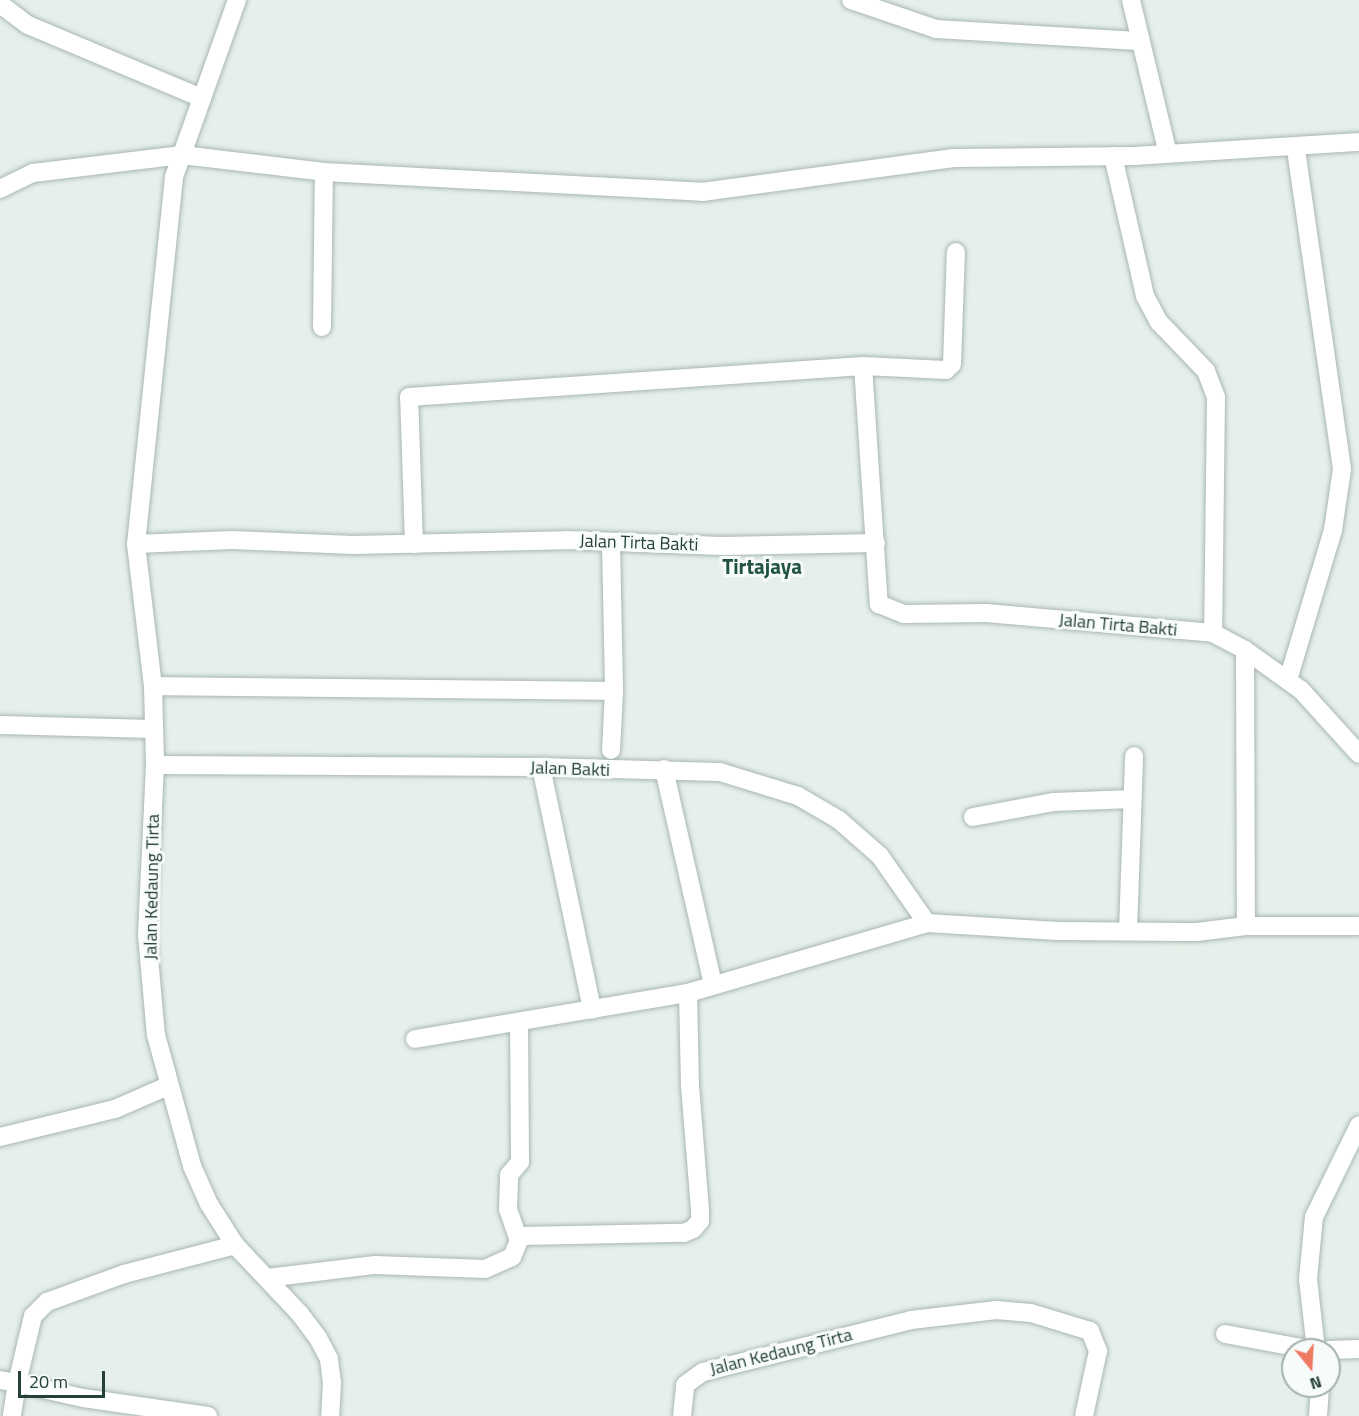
<!DOCTYPE html>
<style>
body{margin:0}
#map{position:relative;width:1359px;height:1416px;overflow:hidden;background:#e6efea;font-family:"Titillium Web",sans-serif}
div>[style]{position:absolute}
.roads{filter:drop-shadow(0 0 2px #a8b7b1) drop-shadow(0 0 2px #a8b7b1)}
.street>*{height:18px;margin:-9px;padding:0 9px;transform-origin:9px;border-radius:9px;background:#fff}
span{translate:-50% -50%;white-space:nowrap;text-align:center;line-height:1.15;-webkit-text-stroke:6px #f7fbf9;paint-order:stroke}
.street-label{font-size:18px;color:#254137}
.quarter-label{font-size:21px;color:#215342;font-weight:700}
.north{position:absolute;left:1281px;top:1338px;width:60px;height:60px;box-sizing:border-box;background:#f7fbf9;border:2px solid #a3b1ab;border-radius:50%;rotate:162deg;font-size:16px;font-weight:700;line-height:24px;text-align:center;color:#254137}
.north::after{content:'';display:block;margin:auto;width:21px;height:27px;background:#ef7a64;clip-path:polygon(50% 0,100% 100%,50% 72%,0 100%)}
.scale{position:absolute;left:18px;top:1371px;width:87px;height:27px;box-sizing:border-box;border:3px solid #254137;border-top:0;padding-left:8px;font-size:18px;line-height:21px;white-space:nowrap;color:#254137;-webkit-text-stroke:4px #f7fbf9;paint-order:stroke}
</style>
<div id="map">
<div class="roads">
<div class="street">
<div style="left:237px;top:0;width:188px;rotate:109.6deg"></div>
<div style="left:174px;top:177px;width:369px;rotate:95.9deg"></div>
<div style="left:136px;top:544px;width:143px;rotate:83.2deg"></div>
<div style="left:153px;top:686px;width:79px;rotate:88.5deg"></div>
<div style="left:155px;top:765px;width:170px;rotate:92.7deg"></div>
<div style="left:147px;top:935px;width:100px;rotate:84.9deg"></div>
<div style="left:156px;top:1035px;width:136px;rotate:74.6deg"></div>
<div style="left:192px;top:1166px;width:42px;rotate:65.9deg"></div>
<div style="left:209px;top:1204px;width:49px;rotate:57.6deg"></div>
<div style="left:235px;top:1245px;width:95px;rotate:46.7deg"></div>
<div style="left:300px;top:1314px;width:30px;rotate:53deg"></div>
<div style="left:318px;top:1338px;width:24px;rotate:62deg"></div>
<div style="left:329px;top:1359px;width:23px;rotate:83deg"></div>
<div style="left:332px;top:1382px;width:34px;rotate:93deg"></div>
<div style="left:851px;top:0;width:90px;rotate:18.8deg"></div>
<div style="left:936px;top:29px;width:202px;rotate:3.4deg"></div>
<div style="left:1131px;top:0;width:158px;rotate:76.5deg"></div>
<div style="left:0;top:4px;width:35px;rotate:37deg"></div>
<div style="left:28px;top:25px;width:189px;rotate:22.8deg"></div>
<div style="left:1113px;top:156px;width:144px;rotate:77.1deg"></div>
<div style="left:1145px;top:296px;width:30px;rotate:62deg"></div>
<div style="left:1159px;top:322px;width:68px;rotate:46.2deg"></div>
<div style="left:1206px;top:371px;width:28px;rotate:69deg"></div>
<div style="left:1216px;top:397px;width:236px;rotate:90.7deg"></div>
<div style="left:0;top:189px;width:37px;rotate:-26deg"></div>
<div style="left:33px;top:173px;width:150px;rotate:-6.9deg"></div>
<div style="left:182px;top:155px;width:143px;rotate:6.8deg"></div>
<div style="left:324px;top:172px;width:379px;rotate:3deg"></div>
<div style="left:702px;top:192px;width:254px;rotate:-7.7deg"></div>
<div style="left:954px;top:158px;width:181px;rotate:-0.6deg"></div>
<div style="left:1135px;top:156px;width:224px;rotate:-3.6deg"></div>
<div style="left:322px;top:327px;width:155px;rotate:-89.3deg"></div>
<div style="left:863px;top:366px;width:239px;rotate:86.2deg"></div>
<div style="left:879px;top:604px;width:27px;rotate:22deg"></div>
<div style="left:904px;top:614px;width:82px;rotate:-0.7deg"></div>
<div style="left:986px;top:613px;width:228px;rotate:5deg"></div>
<div style="left:1213px;top:633px;width:36px;rotate:28deg"></div>
<div style="left:1245px;top:650px;width:69px;rotate:35.5deg"></div>
<div style="left:1301px;top:690px;width:86px;rotate:47.8deg"></div>
<div style="left:136px;top:544px;width:96px;rotate:-2.4deg"></div>
<div style="left:232px;top:540px;width:121px;rotate:2.4deg"></div>
<div style="left:353px;top:545px;width:213px;rotate:-1.3deg"></div>
<div style="left:566px;top:540px;width:156px;rotate:2.2deg"></div>
<div style="left:722px;top:546px;width:154px;rotate:-1.1deg"></div>
<div style="left:414px;top:544px;width:147px;rotate:-91.9deg"></div>
<div style="left:409px;top:397px;width:455px;rotate:-3.9deg"></div>
<div style="left:863px;top:366px;width:83px;rotate:2.8deg"></div>
<div style="left:946px;top:370px;width:8px;rotate:-45deg"></div>
<div style="left:952px;top:364px;width:112px;rotate:-88deg"></div>
<div style="left:611px;top:544px;width:147px;rotate:88.8deg"></div>
<div style="left:614px;top:691px;width:59px;rotate:92.9deg"></div>
<div style="left:1245px;top:650px;width:276px;rotate:89.8deg"></div>
<div style="left:1288px;top:680px;width:157px;rotate:-73.3deg"></div>
<div style="left:1333px;top:530px;width:62px;rotate:-81.6deg"></div>
<div style="left:1342px;top:469px;width:324px;rotate:-98.2deg"></div>
<div style="left:153px;top:686px;width:461px;rotate:0.6deg"></div>
<div style="left:0;top:725px;width:153px;rotate:1.5deg"></div>
<div style="left:155px;top:765px;width:386px;rotate:0.3deg"></div>
<div style="left:541px;top:767px;width:179px;rotate:1.6deg"></div>
<div style="left:720px;top:772px;width:82px;rotate:17.1deg"></div>
<div style="left:798px;top:796px;width:48px;rotate:30.3deg"></div>
<div style="left:839px;top:820px;width:55px;rotate:41.3deg"></div>
<div style="left:880px;top:856px;width:82px;rotate:55deg"></div>
<div style="left:541px;top:767px;width:248px;rotate:78.1deg"></div>
<div style="left:664px;top:769px;width:221px;rotate:77.2deg"></div>
<div style="left:973px;top:817px;width:81px;rotate:-10.6deg"></div>
<div style="left:1053px;top:802px;width:79px;rotate:-2.2deg"></div>
<div style="left:1128px;top:931px;width:175px;rotate:-88deg"></div>
<div style="left:415px;top:1039px;width:277px;rotate:-9.6deg"></div>
<div style="left:688px;top:993px;width:249px;rotate:-16.3deg"></div>
<div style="left:927px;top:923px;width:131px;rotate:3.5deg"></div>
<div style="left:1058px;top:931px;width:139px;rotate:0.4deg"></div>
<div style="left:1197px;top:932px;width:49px;rotate:-7deg"></div>
<div style="left:1246px;top:926px;width:113px"></div>
<div style="left:0;top:1137px;width:118px;rotate:-13.7deg"></div>
<div style="left:115px;top:1109px;width:58px;rotate:-23.5deg"></div>
<div style="left:518px;top:1238px;width:31px;rotate:-109deg"></div>
<div style="left:508px;top:1209px;width:34px;rotate:-88deg"></div>
<div style="left:509px;top:1175px;width:17px;rotate:-50deg"></div>
<div style="left:520px;top:1162px;width:138px;rotate:-90.4deg"></div>
<div style="left:267px;top:1278px;width:109px;rotate:-6.9deg"></div>
<div style="left:375px;top:1265px;width:110px;rotate:2.1deg"></div>
<div style="left:485px;top:1269px;width:30px;rotate:-24deg"></div>
<div style="left:512px;top:1257px;width:23px;rotate:-67deg"></div>
<div style="left:521px;top:1236px;width:163px;rotate:-1.1deg"></div>
<div style="left:684px;top:1233px;width:10px;rotate:-24deg"></div>
<div style="left:693px;top:1229px;width:11px;rotate:-49deg"></div>
<div style="left:700px;top:1221px;width:11px;rotate:-90deg"></div>
<div style="left:700px;top:1210px;width:123px;rotate:-94.6deg"></div>
<div style="left:690px;top:1087px;width:94px;rotate:-91.2deg"></div>
<div style="left:1225px;top:1334px;width:88px;rotate:10.4deg"></div>
<div style="left:1316px;top:1350px;width:71px;rotate:-96.4deg"></div>
<div style="left:1308px;top:1279px;width:62px;rotate:-84.5deg"></div>
<div style="left:1314px;top:1217px;width:102px;rotate:-63.9deg"></div>
<div style="left:1329px;top:1350px;width:30px;rotate:-2deg"></div>
<div style="left:0;top:1380px;width:17px;rotate:10deg"></div>
<div style="left:17px;top:1383px;width:33px;rotate:99deg"></div>
<div style="left:208px;top:1416px;width:126px;rotate:-171.8deg"></div>
<div style="left:83px;top:1398px;width:68px;rotate:-167.2deg"></div>
<div style="left:17px;top:1383px;width:69px;rotate:-76.6deg"></div>
<div style="left:33px;top:1316px;width:20px;rotate:-45deg"></div>
<div style="left:47px;top:1302px;width:82px;rotate:-20deg"></div>
<div style="left:124px;top:1274px;width:115px;rotate:-14.6deg"></div>
<div style="left:682px;top:1416px;width:31px;rotate:-84deg"></div>
<div style="left:685px;top:1385px;width:22px;rotate:-36deg"></div>
<div style="left:703px;top:1372px;width:214px;rotate:-14deg"></div>
<div style="left:911px;top:1320px;width:86px;rotate:-6.7deg"></div>
<div style="left:996px;top:1310px;width:35px;rotate:5deg"></div>
<div style="left:1031px;top:1313px;width:62px;rotate:17deg"></div>
<div style="left:1090px;top:1331px;width:22px;rotate:68deg"></div>
<div style="left:1098px;top:1351px;width:66px;rotate:102.2deg"></div>
<div style="left:1318px;top:1416px;width:30px;rotate:-86deg"></div>
</div>
</div>
<div class="street-label">
<span style="left:639px;top:543px;rotate:2deg">Jalan Tirta Bakti</span>
<span style="left:1118px;top:625px;rotate:5deg">Jalan Tirta Bakti</span>
<span style="left:570px;top:769px;rotate:2deg">Jalan Bakti</span>
<span style="left:152px;top:887px;rotate:-89deg">Jalan Kedaung Tirta</span>
<span style="left:781px;top:1352px;rotate:-14deg">Jalan Kedaung Tirta</span>
</div>
<div class="quarter-label">
<span style="left:762px;top:566px">Tirtajaya</span>
</div>
<div class="north">N</div>
<div class="scale">20 m</div>
</div>
